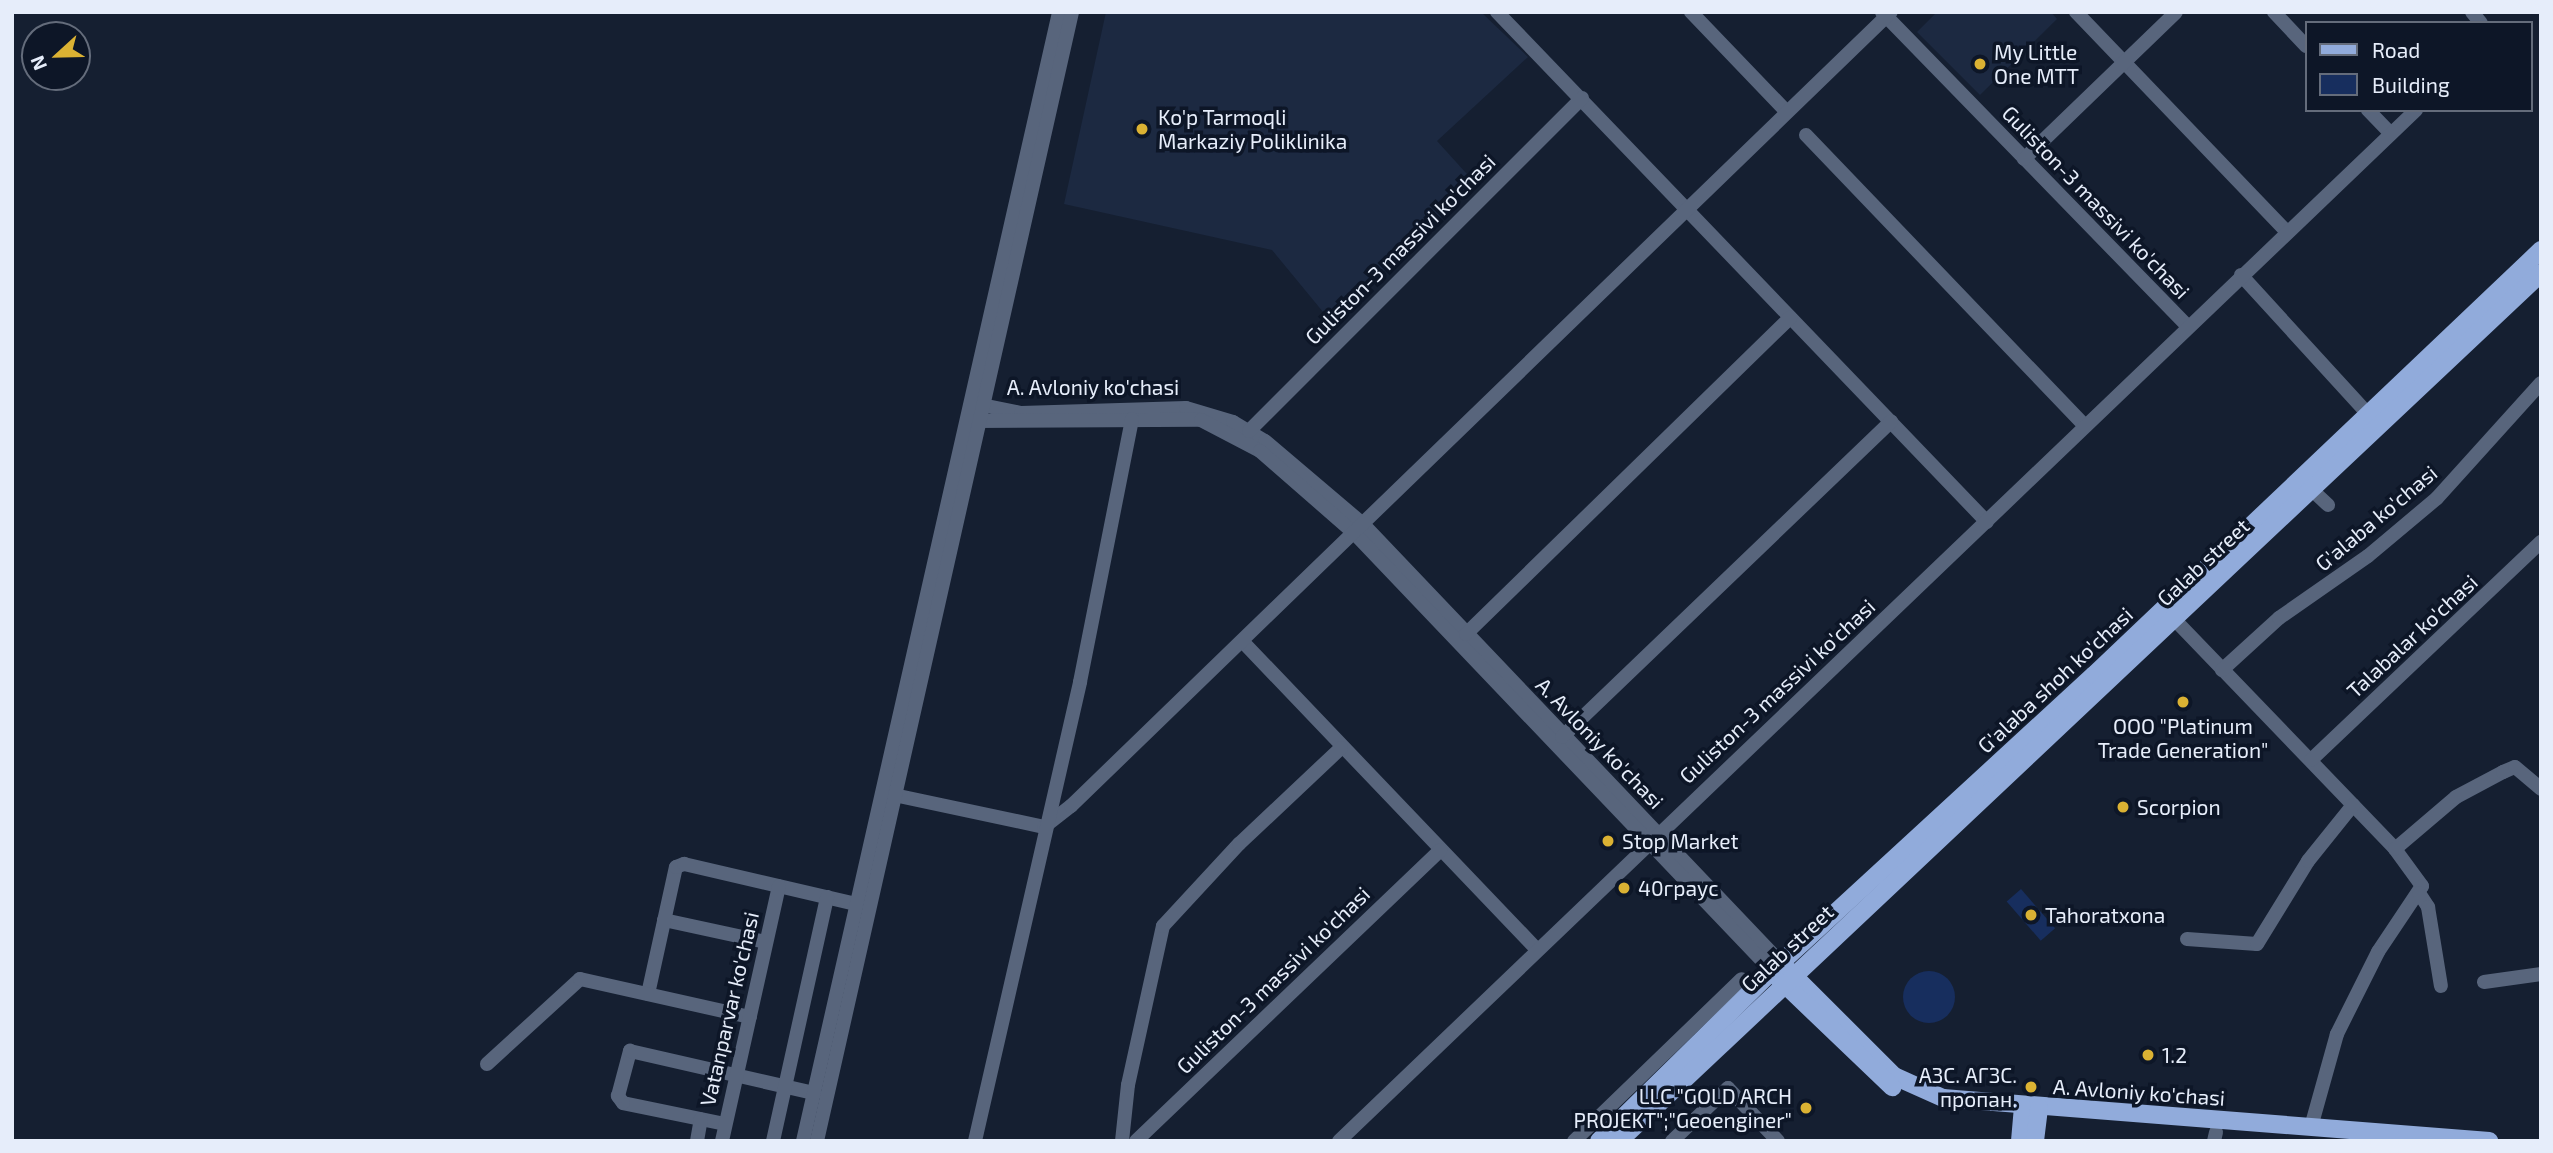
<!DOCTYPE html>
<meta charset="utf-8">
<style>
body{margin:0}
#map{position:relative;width:2553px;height:1153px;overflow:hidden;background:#151f31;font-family:"Exo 2",sans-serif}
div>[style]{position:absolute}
.built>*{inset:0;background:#1c2941}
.building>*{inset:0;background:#172e5e;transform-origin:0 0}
.round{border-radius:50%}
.minor>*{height:14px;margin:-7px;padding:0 7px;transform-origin:7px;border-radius:7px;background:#58657c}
.major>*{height:18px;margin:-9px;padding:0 9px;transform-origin:9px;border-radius:9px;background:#91abdb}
.dots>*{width:19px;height:19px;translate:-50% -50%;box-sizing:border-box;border:4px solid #0d1627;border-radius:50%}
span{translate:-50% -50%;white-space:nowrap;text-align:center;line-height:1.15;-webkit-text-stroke:7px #0d1627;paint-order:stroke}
.poi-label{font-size:21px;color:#e6edfa}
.left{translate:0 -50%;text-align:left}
.right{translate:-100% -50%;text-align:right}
.street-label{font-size:21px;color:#e6edfa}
.frame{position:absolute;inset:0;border:14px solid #e6edfa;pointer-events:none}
.legend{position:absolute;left:2305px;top:21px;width:228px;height:91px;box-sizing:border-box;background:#0d1627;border:2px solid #646c7b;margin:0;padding:9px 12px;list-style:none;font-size:21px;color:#e6edfa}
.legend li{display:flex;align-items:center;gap:14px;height:35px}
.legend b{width:35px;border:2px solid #646c7b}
.north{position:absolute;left:21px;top:21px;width:70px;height:70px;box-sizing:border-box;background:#0d1627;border:2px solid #646c7b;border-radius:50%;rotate:248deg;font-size:19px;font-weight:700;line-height:28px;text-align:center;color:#e6edfa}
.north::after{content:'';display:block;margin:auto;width:24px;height:32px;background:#dbb233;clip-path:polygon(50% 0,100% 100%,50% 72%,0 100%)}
</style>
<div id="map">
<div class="built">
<div style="clip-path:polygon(1106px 12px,1481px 12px,1528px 57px,1437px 141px,1476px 184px,1334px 318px,1328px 318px,1272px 250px,1064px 204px)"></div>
<div style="clip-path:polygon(1937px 12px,2051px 12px,2057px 19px,1980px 95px,1917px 32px)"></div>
</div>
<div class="building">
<div style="left:2021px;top:889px;width:52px;height:19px;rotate:49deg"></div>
<div class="round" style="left:1903px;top:971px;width:52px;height:52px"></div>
</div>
<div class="minor">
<div style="left:1497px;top:12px;width:707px;rotate:46.15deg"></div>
<div style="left:1691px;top:12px;width:137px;rotate:46.2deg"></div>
<div style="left:1882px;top:12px;width:439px;rotate:45.8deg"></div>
<div style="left:2076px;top:12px;width:302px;rotate:46.2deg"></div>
<div style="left:2274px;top:12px;width:47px;rotate:46.7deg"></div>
<div style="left:2472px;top:12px;width:14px;rotate:51deg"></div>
<div style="left:2368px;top:110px;width:33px;rotate:46deg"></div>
<div style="left:1806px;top:135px;width:403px;rotate:46.2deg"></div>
<div style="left:2024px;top:159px;width:211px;rotate:-44deg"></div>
<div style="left:2241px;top:275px;width:190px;rotate:47.6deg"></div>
<div style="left:977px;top:404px;width:45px;rotate:11.6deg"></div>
<div style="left:1021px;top:413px;width:165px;rotate:-1.7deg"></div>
<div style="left:1186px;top:408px;width:49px;rotate:16.6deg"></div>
<div style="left:1233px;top:422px;width:37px;rotate:31deg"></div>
<div style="left:1265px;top:441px;width:130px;rotate:40.3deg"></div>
<div style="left:1364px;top:525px;width:605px;rotate:46.41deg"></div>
<div style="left:974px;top:421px;width:227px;rotate:-0.3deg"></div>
<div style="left:1201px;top:420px;width:67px;rotate:27.7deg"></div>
<div style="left:1260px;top:451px;width:125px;rotate:41.1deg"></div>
<div style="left:1354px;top:533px;width:605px;rotate:46.34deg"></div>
<div style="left:1249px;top:431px;width:471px;rotate:-45deg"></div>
<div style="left:2312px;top:490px;width:22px;rotate:43deg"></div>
<div style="left:2175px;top:620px;width:318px;rotate:46.1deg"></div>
<div style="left:2395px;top:849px;width:46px;rotate:53.9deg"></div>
<div style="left:2422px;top:886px;width:79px;rotate:123.7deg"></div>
<div style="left:2378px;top:952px;width:92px;rotate:116.6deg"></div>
<div style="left:2337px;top:1034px;width:97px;rotate:105.6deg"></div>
<div style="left:1466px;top:634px;width:453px;rotate:-44.3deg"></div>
<div style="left:1244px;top:643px;width:424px;rotate:46.3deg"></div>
<div style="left:2222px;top:670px;width:77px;rotate:-42.4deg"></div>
<div style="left:2279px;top:618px;width:108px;rotate:-34.9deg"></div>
<div style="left:2368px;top:556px;width:90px;rotate:-40deg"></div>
<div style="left:2437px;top:498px;width:155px;rotate:-47.9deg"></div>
<div style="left:1562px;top:737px;width:456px;rotate:-43.8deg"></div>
<div style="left:2311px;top:760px;width:317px;rotate:-43.5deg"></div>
<div style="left:894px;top:795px;width:153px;rotate:12deg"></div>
<div style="left:1044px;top:827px;width:34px;rotate:-38deg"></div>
<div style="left:1071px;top:806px;width:1141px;rotate:-44.08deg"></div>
<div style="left:2395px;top:849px;width:80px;rotate:-40.4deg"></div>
<div style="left:2456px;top:797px;width:53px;rotate:-28deg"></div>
<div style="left:2503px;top:772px;width:13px;rotate:-23deg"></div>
<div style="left:2515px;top:767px;width:34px;rotate:40deg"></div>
<div style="left:2419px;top:893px;width:17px;rotate:57deg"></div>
<div style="left:2428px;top:907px;width:80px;rotate:80.7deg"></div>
<div style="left:664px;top:920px;width:104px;rotate:12.2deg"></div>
<div style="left:2187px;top:939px;width:70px;rotate:4.1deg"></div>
<div style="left:2257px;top:944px;width:97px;rotate:-58.4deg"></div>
<div style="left:2308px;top:861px;width:72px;rotate:-51.2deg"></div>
<div style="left:2484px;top:982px;width:58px;rotate:-8deg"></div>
<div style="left:648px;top:994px;width:130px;rotate:-77.6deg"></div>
<div style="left:676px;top:867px;width:9px;rotate:-21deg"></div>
<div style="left:684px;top:864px;width:177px;rotate:13.1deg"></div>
<div style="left:487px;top:1064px;width:126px;rotate:-42.4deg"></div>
<div style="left:580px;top:979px;width:174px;rotate:12.6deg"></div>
<div style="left:725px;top:1124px;width:104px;rotate:-168.4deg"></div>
<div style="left:623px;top:1103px;width:9px;rotate:-126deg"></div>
<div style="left:618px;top:1096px;width:47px;rotate:-75.1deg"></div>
<div style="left:630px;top:1051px;width:189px;rotate:12.9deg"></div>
<div style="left:697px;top:1141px;width:22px;rotate:-80deg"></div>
<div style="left:722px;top:1141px;width:261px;rotate:-77.4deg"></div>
<div style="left:773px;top:1141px;width:250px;rotate:-77.5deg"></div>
<div style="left:803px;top:1141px;width:1158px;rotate:-77.22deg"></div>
<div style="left:817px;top:1141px;width:1157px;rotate:-77.27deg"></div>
<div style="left:975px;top:1141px;width:471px;rotate:-77.1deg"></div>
<div style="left:1080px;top:682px;width:268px;rotate:-78.8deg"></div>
<div style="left:1122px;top:1141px;width:56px;rotate:-83.9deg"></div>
<div style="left:1128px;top:1085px;width:163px;rotate:-77.6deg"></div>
<div style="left:1163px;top:926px;width:112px;rotate:-47.2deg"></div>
<div style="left:1239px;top:844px;width:140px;rotate:-43.3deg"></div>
<div style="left:1136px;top:1141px;width:421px;rotate:-43.7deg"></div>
<div style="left:1339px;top:1141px;width:1491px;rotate:-43.75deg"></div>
<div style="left:1574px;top:1141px;width:233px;rotate:-44deg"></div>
<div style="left:1672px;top:1141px;width:77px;rotate:-43.4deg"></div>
<div style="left:1728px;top:1088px;width:73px;rotate:46.7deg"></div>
<div style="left:2214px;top:1141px;width:9px;rotate:-77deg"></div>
</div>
<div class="major">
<div style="left:1785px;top:967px;width:154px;rotate:45deg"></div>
<div style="left:1894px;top:1076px;width:54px;rotate:24.2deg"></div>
<div style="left:1943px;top:1098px;width:548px;rotate:4.5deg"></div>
<div style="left:1776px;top:976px;width:161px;rotate:43.7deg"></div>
<div style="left:1599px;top:1141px;width:243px;rotate:-44.5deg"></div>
<div style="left:1772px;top:971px;width:437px;rotate:-42.6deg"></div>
<div style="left:2094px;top:675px;width:617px;rotate:-43.55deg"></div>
<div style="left:1619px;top:1141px;width:1266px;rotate:-43.27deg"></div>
<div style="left:2020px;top:1141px;width:34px;rotate:-85deg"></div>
<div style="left:2035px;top:1141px;width:33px;rotate:-83deg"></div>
</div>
<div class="dots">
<div style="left:1980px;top:64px;background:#dbb233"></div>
<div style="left:1142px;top:129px;background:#dbb233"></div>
<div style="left:2183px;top:702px;background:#dbb233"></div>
<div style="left:2123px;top:807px;background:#dbb233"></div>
<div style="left:1608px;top:841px;background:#dbb233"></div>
<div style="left:1624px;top:888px;background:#dbb233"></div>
<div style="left:2031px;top:915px;background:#dbb233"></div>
<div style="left:2148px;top:1055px;background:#dbb233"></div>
<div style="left:2031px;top:1087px;background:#dbb233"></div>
<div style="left:1806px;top:1108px;background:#dbb233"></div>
</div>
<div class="poi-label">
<span class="left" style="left:1994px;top:64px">My Little<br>One MTT</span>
<span class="left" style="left:1158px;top:129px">Ko'p Tarmoqli<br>Markaziy Poliklinika</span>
<span style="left:2183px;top:738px">OOO "Platinum<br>Trade Generation"</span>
<span class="left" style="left:2137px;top:807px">Scorpion</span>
<span class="left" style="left:1622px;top:841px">Stop Market</span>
<span class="left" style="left:1638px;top:888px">40граус</span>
<span class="left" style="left:2045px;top:915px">Tahoratxona</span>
<span class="left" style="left:2162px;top:1055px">1.2</span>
<span class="right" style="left:2017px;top:1087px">АЗС. АГЗС.<br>пропан.</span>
<span class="right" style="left:1792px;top:1108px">LLC "GOLD ARCH<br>PROJEKT";"Geoenginer"</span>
</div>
<div class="street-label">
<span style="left:2096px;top:202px;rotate:46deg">Guliston-3 massivi ko'chasi</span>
<span style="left:1400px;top:249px;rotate:-45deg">Guliston-3 massivi ko'chasi</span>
<span style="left:1093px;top:387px">A. Avloniy ko'chasi</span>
<span style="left:2376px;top:518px;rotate:-40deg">G'alaba ko'chasi</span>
<span style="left:2203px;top:562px;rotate:-43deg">Galab street</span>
<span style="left:2412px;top:636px;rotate:-43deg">Talabalar ko'chasi</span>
<span style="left:2055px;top:680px;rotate:-43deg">G'alaba shoh ko'chasi</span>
<span style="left:1777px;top:691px;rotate:-43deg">Guliston-3 massivi ko'chasi</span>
<span style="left:1600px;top:743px;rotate:46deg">A. Avloniy ko'chasi</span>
<span style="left:1787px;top:948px;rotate:-43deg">Galab street</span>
<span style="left:1273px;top:980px;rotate:-44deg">Guliston-3 massivi ko'chasi</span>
<span style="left:729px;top:1009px;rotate:-77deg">Vatanparvar ko'chasi</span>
<span style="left:2139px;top:1092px;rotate:4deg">A. Avloniy ko'chasi</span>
</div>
<div class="frame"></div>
<ul class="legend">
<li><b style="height:9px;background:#91abdb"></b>Road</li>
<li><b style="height:19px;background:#172e5e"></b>Building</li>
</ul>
<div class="north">N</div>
</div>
